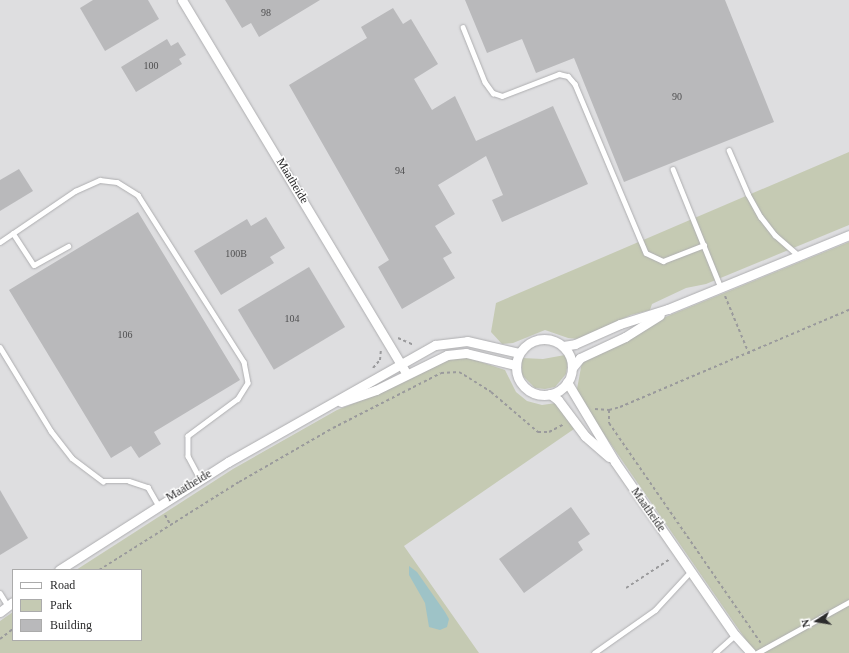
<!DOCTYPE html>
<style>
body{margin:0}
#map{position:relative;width:849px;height:653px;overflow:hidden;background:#dedee0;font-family:Georgia,serif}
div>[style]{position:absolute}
.green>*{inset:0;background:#c5cab3}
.water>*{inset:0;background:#9ec3c7}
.building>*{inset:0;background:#b9b9bb;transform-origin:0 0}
.path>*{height:2px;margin-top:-1px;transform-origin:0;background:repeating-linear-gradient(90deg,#9a9a9c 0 3px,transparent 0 6px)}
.roads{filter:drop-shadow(0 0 1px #aeaeb0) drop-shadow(0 0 1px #aeaeb0)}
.service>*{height:4.5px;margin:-2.25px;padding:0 2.25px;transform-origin:2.25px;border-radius:2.25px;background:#fff}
.minor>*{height:9px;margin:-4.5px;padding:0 4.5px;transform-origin:4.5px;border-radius:4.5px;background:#fff}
.minor>.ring{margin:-4.5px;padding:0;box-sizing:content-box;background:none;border:9px solid #fff;border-radius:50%}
span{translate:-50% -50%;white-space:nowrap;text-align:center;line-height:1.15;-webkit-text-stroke:3px #fff;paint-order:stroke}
.number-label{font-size:10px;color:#4f4f50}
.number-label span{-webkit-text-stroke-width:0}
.street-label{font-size:12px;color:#2c2c2d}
.legend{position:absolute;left:12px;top:569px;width:130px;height:72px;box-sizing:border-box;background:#fff;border:1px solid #ababab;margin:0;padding:5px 7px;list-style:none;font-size:12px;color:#2c2c2d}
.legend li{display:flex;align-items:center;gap:8px;height:20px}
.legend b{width:20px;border:1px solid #ababab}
.north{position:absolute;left:797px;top:601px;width:40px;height:40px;-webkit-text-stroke:3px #fff;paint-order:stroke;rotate:258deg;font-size:11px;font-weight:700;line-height:16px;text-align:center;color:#2c2c2d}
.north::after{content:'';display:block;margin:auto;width:14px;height:18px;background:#2c2c2d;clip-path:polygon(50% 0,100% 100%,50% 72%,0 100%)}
</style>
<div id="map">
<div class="green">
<div style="clip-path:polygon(849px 152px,849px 225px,706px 284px,686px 288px,652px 304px,650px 310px,631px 315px,578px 339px,568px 338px,545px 330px,513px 343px,502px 344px,491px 332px,496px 303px)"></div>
<div style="clip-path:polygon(849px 242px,849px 653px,755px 653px,581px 401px,577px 389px,582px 362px,634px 337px,663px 318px)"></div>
<div style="clip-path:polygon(565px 355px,568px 362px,566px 374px,555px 387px,545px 389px,535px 388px,522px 375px,522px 358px,543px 359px)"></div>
<div style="clip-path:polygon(466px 357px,505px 370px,516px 392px,527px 401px,542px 405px,556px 403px,574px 429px,404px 546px,479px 653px,0 653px,0 621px,13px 612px,13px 640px,141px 640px,141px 570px,76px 570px,233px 469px,337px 410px,378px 394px,444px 359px)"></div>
</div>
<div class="water">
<div style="clip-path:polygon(409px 566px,417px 572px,445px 612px,449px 619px,447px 627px,440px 630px,429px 627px,425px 603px,409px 575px)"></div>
</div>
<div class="building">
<div style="clip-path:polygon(93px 0,148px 0,159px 19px,105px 51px,80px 8px)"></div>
<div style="clip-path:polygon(225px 0,320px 0,259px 37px,251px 23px,242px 28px)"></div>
<div style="clip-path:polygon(465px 0,725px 0,774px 122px,624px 182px,574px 58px,536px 73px,522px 39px,487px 53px)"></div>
<div style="clip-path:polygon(393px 8px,403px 24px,411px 19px,438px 64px,414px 79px,432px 110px,455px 96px,476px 141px,553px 106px,588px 184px,502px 222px,492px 200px,503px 195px,486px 156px,438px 185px,455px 214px,435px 226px,452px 253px,443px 258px,455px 278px,402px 309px,378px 267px,389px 260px,289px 85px,367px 38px,361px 27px)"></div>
<div style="clip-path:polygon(167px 39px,171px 46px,178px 42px,186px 55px,179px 59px,182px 64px,136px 92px,121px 67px)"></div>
<div style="clip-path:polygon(19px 169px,33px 191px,0 211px,0 180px)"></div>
<div style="clip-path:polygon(138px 212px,240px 380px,154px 432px,161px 444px,139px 458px,131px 446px,111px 458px,9px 290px)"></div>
<div style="clip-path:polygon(266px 217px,285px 248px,270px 257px,274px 263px,221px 295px,194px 251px,247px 219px,251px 226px)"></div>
<div style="left:309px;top:267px;width:70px;height:83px;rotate:59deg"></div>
<div style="clip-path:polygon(0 490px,28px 538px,0 555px)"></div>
<div style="clip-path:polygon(571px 507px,590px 534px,578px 542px,583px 550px,524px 593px,499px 559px)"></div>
</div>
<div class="path">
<div style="left:725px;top:296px;width:63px;rotate:67.5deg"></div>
<div style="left:398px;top:338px;width:17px;rotate:24deg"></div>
<div style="left:373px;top:368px;width:11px;rotate:-49deg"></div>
<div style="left:380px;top:360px;width:11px;rotate:-85deg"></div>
<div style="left:595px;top:409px;width:14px;rotate:4deg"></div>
<div style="left:609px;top:410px;width:11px;rotate:-15deg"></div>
<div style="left:620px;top:407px;width:249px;rotate:-23deg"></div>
<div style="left:609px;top:410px;width:13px;rotate:90deg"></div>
<div style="left:609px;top:423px;width:267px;rotate:55.4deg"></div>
<div style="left:165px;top:515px;width:10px;rotate:61deg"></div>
<div style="left:99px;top:570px;width:165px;rotate:-32.2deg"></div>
<div style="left:239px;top:482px;width:108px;rotate:-29.9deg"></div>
<div style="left:333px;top:428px;width:121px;rotate:-27deg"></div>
<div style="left:441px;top:373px;width:18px;rotate:-3deg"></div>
<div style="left:459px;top:372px;width:12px;rotate:31deg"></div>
<div style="left:469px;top:378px;width:26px;rotate:32deg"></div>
<div style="left:491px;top:392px;width:62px;rotate:40.4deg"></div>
<div style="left:538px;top:432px;width:11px"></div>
<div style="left:549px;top:432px;width:17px;rotate:-28deg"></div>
<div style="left:626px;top:588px;width:53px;rotate:-33.4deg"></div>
<div style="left:0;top:639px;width:16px;rotate:-38deg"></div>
</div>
<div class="roads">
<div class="service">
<div style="left:463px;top:27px;width:59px;rotate:68.2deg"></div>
<div style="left:485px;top:82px;width:14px;rotate:54deg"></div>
<div style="left:493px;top:93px;width:9px;rotate:18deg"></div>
<div style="left:502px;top:96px;width:61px;rotate:-21.1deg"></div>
<div style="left:559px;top:74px;width:9px;rotate:13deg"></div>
<div style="left:568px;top:76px;width:11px;rotate:49deg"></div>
<div style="left:575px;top:84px;width:183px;rotate:67.2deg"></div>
<div style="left:646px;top:253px;width:19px;rotate:25deg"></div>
<div style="left:663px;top:261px;width:44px;rotate:-21.3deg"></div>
<div style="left:729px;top:150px;width:48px;rotate:66.6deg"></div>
<div style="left:748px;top:194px;width:26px;rotate:61deg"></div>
<div style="left:761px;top:217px;width:23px;rotate:52deg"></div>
<div style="left:775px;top:235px;width:32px;rotate:41deg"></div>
<div style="left:673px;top:169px;width:128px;rotate:68deg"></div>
<div style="left:13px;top:233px;width:38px;rotate:57deg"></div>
<div style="left:34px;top:265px;width:39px;rotate:-29deg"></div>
<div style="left:0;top:242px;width:91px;rotate:-34.2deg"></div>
<div style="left:75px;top:191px;width:27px;rotate:-24deg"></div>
<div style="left:100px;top:180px;width:17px;rotate:7deg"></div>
<div style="left:117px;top:182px;width:25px;rotate:32deg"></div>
<div style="left:138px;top:195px;width:198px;rotate:57.6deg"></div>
<div style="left:244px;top:362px;width:21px;rotate:79deg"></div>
<div style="left:248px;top:383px;width:19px;rotate:122deg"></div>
<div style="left:238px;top:399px;width:62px;rotate:143.5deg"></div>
<div style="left:188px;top:436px;width:20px;rotate:90deg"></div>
<div style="left:188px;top:456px;width:26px;rotate:62deg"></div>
<div style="left:0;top:347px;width:98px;rotate:58.7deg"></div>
<div style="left:51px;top:431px;width:34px;rotate:52deg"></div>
<div style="left:72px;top:458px;width:39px;rotate:37deg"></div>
<div style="left:103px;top:481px;width:26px"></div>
<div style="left:129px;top:481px;width:20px;rotate:18deg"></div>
<div style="left:148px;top:487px;width:20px;rotate:60deg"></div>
<div style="left:0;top:593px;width:15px;rotate:58deg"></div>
<div style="left:594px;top:653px;width:75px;rotate:-35.2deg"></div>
<div style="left:655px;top:610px;width:53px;rotate:-47.3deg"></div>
<div style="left:715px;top:653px;width:27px;rotate:-42deg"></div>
<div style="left:757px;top:653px;width:105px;rotate:-29deg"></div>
</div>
<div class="minor">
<div style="left:182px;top:0;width:436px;rotate:59deg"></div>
<div class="ring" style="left:516px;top:339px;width:47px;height:47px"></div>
<div style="left:563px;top:346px;width:12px;rotate:-9deg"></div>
<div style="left:575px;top:344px;width:49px;rotate:-24deg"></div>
<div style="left:620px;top:324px;width:50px;rotate:-17.4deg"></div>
<div style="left:668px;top:309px;width:196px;rotate:-22.2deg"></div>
<div style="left:572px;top:368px;width:13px;rotate:-51deg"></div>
<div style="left:580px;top:358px;width:50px;rotate:-25deg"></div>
<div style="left:625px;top:337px;width:41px;rotate:-32.2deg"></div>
<div style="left:567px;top:382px;width:93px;rotate:59deg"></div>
<div style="left:615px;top:462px;width:211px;rotate:55.3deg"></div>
<div style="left:735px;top:635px;width:24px;rotate:48deg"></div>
<div style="left:550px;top:394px;width:10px;rotate:37deg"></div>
<div style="left:558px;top:400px;width:45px;rotate:53.1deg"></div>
<div style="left:585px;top:436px;width:32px;rotate:41deg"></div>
<div style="left:341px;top:402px;width:37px;rotate:-19deg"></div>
<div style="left:376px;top:390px;width:79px;rotate:-26.2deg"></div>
<div style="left:447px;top:355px;width:19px;rotate:-6deg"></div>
<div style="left:466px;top:353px;width:50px;rotate:13.8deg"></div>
<div style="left:59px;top:570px;width:201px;rotate:-32.6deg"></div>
<div style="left:228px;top:462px;width:238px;rotate:-29.5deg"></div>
<div style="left:435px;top:345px;width:32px;rotate:-7deg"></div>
<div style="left:467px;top:341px;width:53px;rotate:13deg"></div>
<div style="left:0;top:612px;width:16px;rotate:-38deg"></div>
</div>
</div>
<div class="number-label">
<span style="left:266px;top:13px">98</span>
<span style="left:151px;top:66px">100</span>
<span style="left:677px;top:97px">90</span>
<span style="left:400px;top:171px">94</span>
<span style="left:236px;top:254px">100B</span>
<span style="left:292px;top:319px">104</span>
<span style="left:125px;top:335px">106</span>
</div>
<div class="street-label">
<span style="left:292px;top:181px;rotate:59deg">Maatheide</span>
<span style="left:189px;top:486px;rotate:-31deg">Maatheide</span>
<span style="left:648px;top:510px;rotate:55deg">Maatheide</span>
</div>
<ul class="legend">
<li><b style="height:5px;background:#fff"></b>Road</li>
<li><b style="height:11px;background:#c5cab3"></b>Park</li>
<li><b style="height:11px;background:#b9b9bb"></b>Building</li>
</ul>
<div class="north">N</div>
</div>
